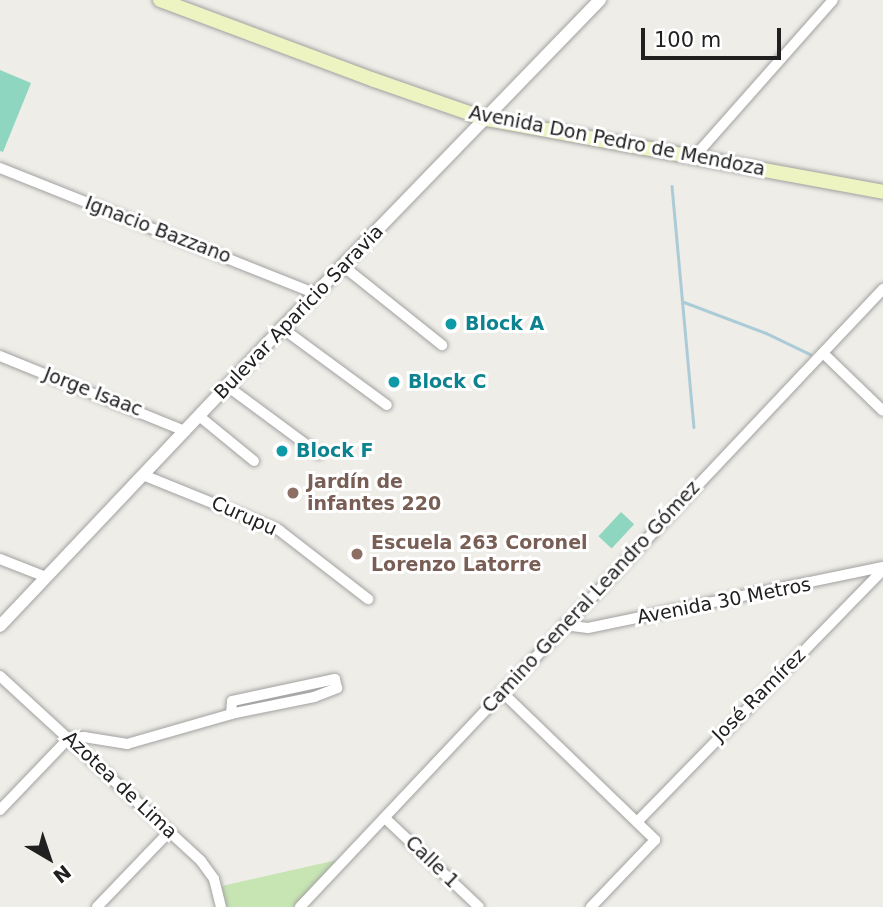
<!DOCTYPE html>
<meta charset="utf-8">
<style>
body{margin:0}
#map{position:relative;width:883px;height:907px;overflow:hidden;background:#efede7;font-family:"DejaVu Sans",sans-serif}
div>[style]{position:absolute}
.grass>*{inset:0;background:#c7e4b3}
.pitch>*{inset:0;background:#8ed6c0;transform-origin:0 0}
.stream>*{height:2.5px;margin:-1.25px;padding:0 1.25px;transform-origin:1.25px;border-radius:1.25px;background:#accbd8}
.roads{filter:drop-shadow(0 0 2px #a1a1a1) drop-shadow(0 0 2px #a1a1a1)}
.minor>*{height:10px;margin:-5px;padding:0 5px;transform-origin:5px;border-radius:5px;background:#fff}
.tertiary>*{height:12px;margin:-6px;padding:0 6px;transform-origin:6px;border-radius:6px;background:#fff}
.secondary>*{height:14px;margin:-7px;padding:0 7px;transform-origin:7px;border-radius:7px;background:#edf3c1}
.dots>*{width:19px;height:19px;translate:-50% -50%;box-sizing:border-box;border:4px solid #fff;border-radius:50%}
span{translate:-50% -50%;white-space:nowrap;text-align:center;line-height:1.15;-webkit-text-stroke:6px #fff;paint-order:stroke}
.street-label{font-size:19px;color:#202020}
.culture-label{font-size:19px;color:#0d838f;font-weight:700}
.left{translate:0 -50%;text-align:left}
.education-label{font-size:19px;color:#785e54;font-weight:700}
.north{position:absolute;left:14px;top:823px;width:70px;height:70px;-webkit-text-stroke:5px #fff;paint-order:stroke;rotate:141deg;font-size:19px;font-weight:700;line-height:28px;text-align:center;color:#202020}
.north::after{content:'';display:block;margin:auto;width:24px;height:32px;background:#202020;clip-path:polygon(50% 0,100% 100%,50% 72%,0 100%)}
.scale{position:absolute;left:641px;top:28px;width:140px;height:32px;box-sizing:border-box;border:4px solid #202020;border-top:0;padding-left:9px;font-size:21px;line-height:24px;white-space:nowrap;color:#202020;-webkit-text-stroke:5px #fff;paint-order:stroke}
</style>
<div id="map">
<div class="grass">
<div style="clip-path:polygon(337px 860px,293px 907px,226px 907px,222px 886px)"></div>
</div>
<div class="pitch">
<div style="clip-path:polygon(0 70px,31px 83px,3px 152px,0 151px)"></div>
<div style="left:621px;top:512px;width:18px;height:33px;rotate:43deg"></div>
</div>
<div class="stream">
<div style="left:672px;top:186px;width:242px;rotate:84.8deg"></div>
<div style="left:684px;top:302px;width:88px;rotate:20.7deg"></div>
<div style="left:766px;top:333px;width:49px;rotate:25.5deg"></div>
</div>
<div class="roads">
<div class="minor">
<div style="left:695px;top:156px;width:208px;rotate:-48.5deg"></div>
<div style="left:0;top:168px;width:340px;rotate:21.7deg"></div>
<div style="left:343px;top:266px;width:127px;rotate:38.6deg"></div>
<div style="left:282px;top:328px;width:130px;rotate:36.3deg"></div>
<div style="left:823px;top:353px;width:83px;rotate:44deg"></div>
<div style="left:0;top:356px;width:200px;rotate:22.1deg"></div>
<div style="left:227px;top:386px;width:114px;rotate:36.5deg"></div>
<div style="left:199px;top:416px;width:71px;rotate:39.3deg"></div>
<div style="left:143px;top:475px;width:147px;rotate:22deg"></div>
<div style="left:279px;top:530px;width:113px;rotate:37.8deg"></div>
<div style="left:0;top:559px;width:49px;rotate:21.4deg"></div>
<div style="left:564px;top:625px;width:24px;rotate:7deg"></div>
<div style="left:588px;top:628px;width:301px;rotate:-11.7deg"></div>
<div style="left:0;top:676px;width:273px;rotate:42.6deg"></div>
<div style="left:201px;top:861px;width:22px;rotate:54deg"></div>
<div style="left:214px;top:879px;width:29px;rotate:76deg"></div>
<div style="left:502px;top:692px;width:213px;rotate:44deg"></div>
<div style="left:655px;top:840px;width:93px;rotate:133.7deg"></div>
<div style="left:0;top:810px;width:100px;rotate:-46.2deg"></div>
<div style="left:69px;top:738px;width:15px;rotate:-4deg"></div>
<div style="left:84px;top:737px;width:44px;rotate:9.2deg"></div>
<div style="left:127px;top:744px;width:112px;rotate:-16deg"></div>
<div style="left:235px;top:713px;width:81px;rotate:-11.4deg"></div>
<div style="left:314px;top:697px;width:25px;rotate:-21deg"></div>
<div style="left:337px;top:688px;width:9px;rotate:-103deg"></div>
<div style="left:335px;top:679px;width:105px;rotate:167.9deg"></div>
<div style="left:232px;top:701px;width:13px;rotate:94deg"></div>
<div style="left:385px;top:818px;width:129px;rotate:43.4deg"></div>
<div style="left:637px;top:822px;width:352px;rotate:-45.7deg"></div>
<div style="left:97px;top:907px;width:105px;rotate:-46.2deg"></div>
<div style="left:300px;top:907px;width:850px;rotate:-46.67deg"></div>
</div>
<div class="tertiary">
<div style="left:0;top:626px;width:410px;rotate:-46.6deg"></div>
<div style="left:282px;top:328px;width:457px;rotate:-45.9deg"></div>
</div>
<div class="secondary">
<div style="left:160px;top:0;width:228px;rotate:20.5deg"></div>
<div style="left:374px;top:80px;width:119px;rotate:19.2deg"></div>
<div style="left:486px;top:119px;width:404px;rotate:10.4deg"></div>
</div>
</div>
<div class="dots">
<div style="left:451px;top:324px;background:#0f9aa8"></div>
<div style="left:394px;top:382px;background:#0f9aa8"></div>
<div style="left:282px;top:451px;background:#0f9aa8"></div>
<div style="left:293px;top:493px;background:#8d6e63"></div>
<div style="left:357px;top:554px;background:#8d6e63"></div>
</div>
<div class="street-label">
<span style="left:617px;top:141px;rotate:11deg">Avenida Don Pedro de Mendoza</span>
<span style="left:158px;top:230px;rotate:21deg">Ignacio Bazzano</span>
<span style="left:299px;top:312px;rotate:-46deg">Bulevar Aparicio Saravia</span>
<span style="left:93px;top:392px;rotate:21deg">Jorge Isaac</span>
<span style="left:244px;top:516px;rotate:24deg">Curupu</span>
<span style="left:591px;top:597px;rotate:-47deg">Camino General Leandro Gómez</span>
<span style="left:724px;top:601px;rotate:-11deg">Avenida 30 Metros</span>
<span style="left:759px;top:695px;rotate:-45deg">José Ramírez</span>
<span style="left:120px;top:785px;rotate:43deg">Azotea de Lima</span>
<span style="left:432px;top:862px;rotate:44deg">Calle 1</span>
</div>
<div class="culture-label">
<span class="left" style="left:465px;top:324px">Block A</span>
<span class="left" style="left:408px;top:382px">Block C</span>
<span class="left" style="left:296px;top:451px">Block F</span>
</div>
<div class="education-label">
<span class="left" style="left:307px;top:493px">Jardín de<br>infantes 220</span>
<span class="left" style="left:371px;top:554px">Escuela 263 Coronel<br>Lorenzo Latorre</span>
</div>
<div class="north">N</div>
<div class="scale">100 m</div>
</div>
